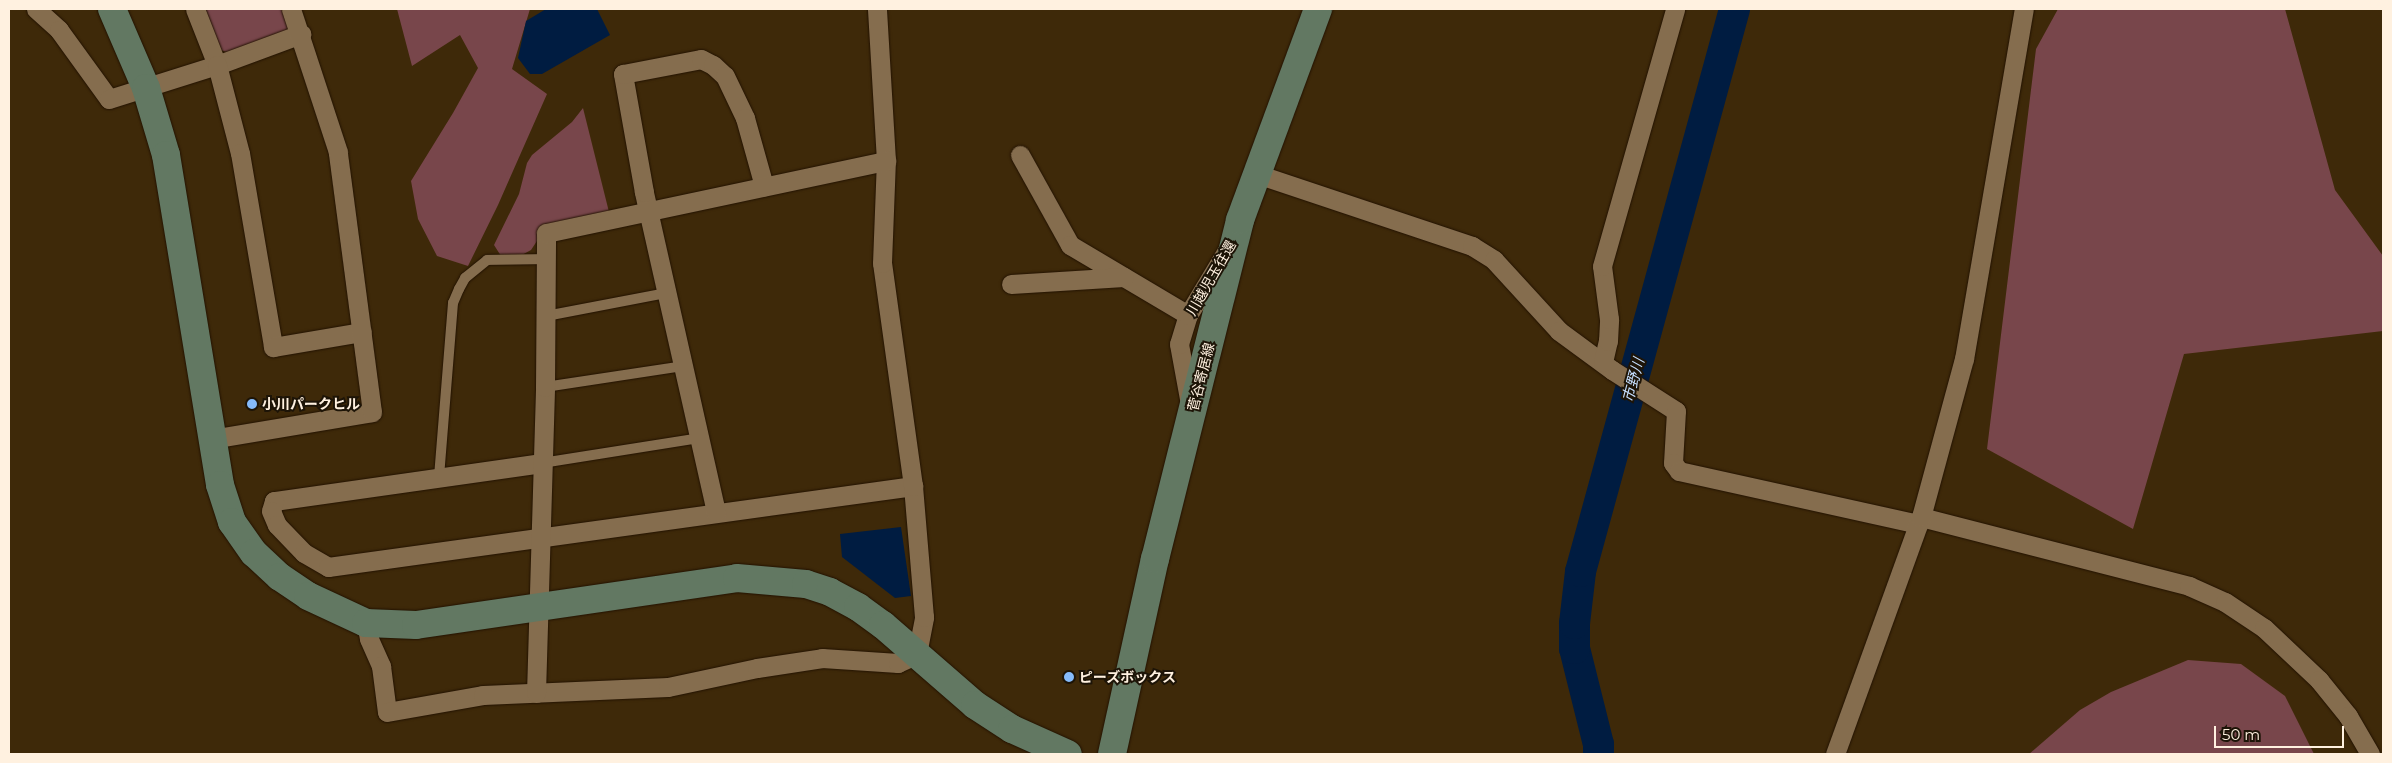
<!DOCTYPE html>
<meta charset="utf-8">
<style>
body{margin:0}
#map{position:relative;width:2392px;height:763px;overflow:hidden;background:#3e2909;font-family:Montserrat,"Noto Sans JP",sans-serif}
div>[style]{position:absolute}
.green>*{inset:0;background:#78464b}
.water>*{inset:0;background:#001c41}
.river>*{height:31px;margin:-15.5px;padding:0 15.5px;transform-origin:15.5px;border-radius:15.5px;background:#001c41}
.roads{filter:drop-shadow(0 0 1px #221200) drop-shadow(0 0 1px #221200)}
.lane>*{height:10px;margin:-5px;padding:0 5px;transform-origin:5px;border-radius:5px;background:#856d4e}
.street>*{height:19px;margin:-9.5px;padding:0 9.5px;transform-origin:9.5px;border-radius:9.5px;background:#856d4e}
.secondary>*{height:28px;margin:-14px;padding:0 14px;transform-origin:14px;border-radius:14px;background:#627862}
.dots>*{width:14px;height:14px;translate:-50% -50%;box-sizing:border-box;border:2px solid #1d1407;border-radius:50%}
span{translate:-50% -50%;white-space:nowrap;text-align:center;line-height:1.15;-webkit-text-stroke:4px #1d1407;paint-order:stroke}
.street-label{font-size:14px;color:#fff1e0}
.poi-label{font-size:14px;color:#fff1e0;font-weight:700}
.left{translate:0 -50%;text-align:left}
.water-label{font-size:15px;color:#c6dfff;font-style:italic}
.frame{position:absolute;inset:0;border:10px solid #fff1e0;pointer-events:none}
.scale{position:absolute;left:2214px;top:726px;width:130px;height:22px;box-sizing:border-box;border:2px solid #fff1e0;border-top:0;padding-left:6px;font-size:15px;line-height:18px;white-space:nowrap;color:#fff1e0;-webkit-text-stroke:4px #1d1407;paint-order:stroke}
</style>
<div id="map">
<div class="green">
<div style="clip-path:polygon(203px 9px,286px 9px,292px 26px,286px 35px,227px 52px,220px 50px)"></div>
<div style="clip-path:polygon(397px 9px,530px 9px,512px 69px,547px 94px,498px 205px,468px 266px,437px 256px,418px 219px,411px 181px,453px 113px,478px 68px,460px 35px,412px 66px)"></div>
<div style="clip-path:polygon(2058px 9px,2285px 9px,2335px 190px,2383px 256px,2383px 331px,2184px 354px,2133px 529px,1987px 449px,2036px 49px)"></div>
<div style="clip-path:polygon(583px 108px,609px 212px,539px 238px,531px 250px,520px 256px,501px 256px,494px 245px,519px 194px,527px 163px,532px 155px,572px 122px)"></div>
<div style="clip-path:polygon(2188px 660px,2241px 664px,2285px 696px,2314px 754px,2029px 754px,2080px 710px,2111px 692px)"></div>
</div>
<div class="water">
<div style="clip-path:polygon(546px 9px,597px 9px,610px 35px,542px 74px,530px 74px,518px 58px,526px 21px)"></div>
<div style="clip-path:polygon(901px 527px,911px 596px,895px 598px,842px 557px,840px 534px)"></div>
</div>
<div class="river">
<div style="left:1598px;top:754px;width:10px;rotate:-90deg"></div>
<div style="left:1598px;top:744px;width:99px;rotate:-104deg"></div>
<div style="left:1574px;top:648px;width:25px;rotate:-90deg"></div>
<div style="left:1574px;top:623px;width:52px;rotate:-83.4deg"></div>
<div style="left:1580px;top:571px;width:583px;rotate:-74.68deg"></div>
</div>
<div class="roads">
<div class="lane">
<div style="left:546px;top:316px;width:123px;rotate:-10.8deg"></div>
<div style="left:545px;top:387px;width:141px;rotate:-8.6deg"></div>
<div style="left:542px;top:463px;width:159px;rotate:-9deg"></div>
<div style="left:439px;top:477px;width:175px;rotate:-85.4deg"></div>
<div style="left:453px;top:303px;width:15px;rotate:-67deg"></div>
<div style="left:459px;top:289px;width:13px;rotate:-61deg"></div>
<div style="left:465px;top:278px;width:28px;rotate:-39deg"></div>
<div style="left:487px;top:260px;width:58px;rotate:-1deg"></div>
</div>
<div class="street">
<div style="left:36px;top:9px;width:31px;rotate:42deg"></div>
<div style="left:59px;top:30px;width:85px;rotate:54.1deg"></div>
<div style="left:109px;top:99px;width:113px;rotate:-17.5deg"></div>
<div style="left:217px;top:65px;width:90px;rotate:-20.3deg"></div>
<div style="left:195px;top:9px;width:60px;rotate:68.6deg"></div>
<div style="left:217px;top:65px;width:91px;rotate:75.4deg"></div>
<div style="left:240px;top:153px;width:197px;rotate:80.3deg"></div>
<div style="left:273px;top:347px;width:90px;rotate:-9.6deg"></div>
<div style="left:1020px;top:155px;width:103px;rotate:60.9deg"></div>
<div style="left:1070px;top:245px;width:137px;rotate:30.7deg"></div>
<div style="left:1257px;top:174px;width:227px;rotate:18.5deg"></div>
<div style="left:1472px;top:246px;width:26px;rotate:32deg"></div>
<div style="left:1494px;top:260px;width:96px;rotate:47.5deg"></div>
<div style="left:1559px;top:331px;width:66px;rotate:36.3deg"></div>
<div style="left:1612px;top:370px;width:76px;rotate:32.6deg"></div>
<div style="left:1676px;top:411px;width:52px;rotate:93.3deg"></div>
<div style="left:1673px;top:463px;width:10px;rotate:53deg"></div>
<div style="left:1679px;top:471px;width:245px;rotate:12.5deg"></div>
<div style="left:1011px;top:284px;width:113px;rotate:-3.5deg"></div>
<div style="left:1603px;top:362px;width:22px;rotate:-77deg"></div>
<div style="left:1608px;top:341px;width:22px;rotate:-87deg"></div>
<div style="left:1609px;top:319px;width:53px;rotate:-97.5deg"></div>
<div style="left:1602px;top:266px;width:267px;rotate:-74.1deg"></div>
<div style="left:1190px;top:404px;width:61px;rotate:-100.4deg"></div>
<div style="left:1179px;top:344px;width:30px;rotate:-73deg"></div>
<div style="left:1188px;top:315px;width:74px;rotate:-58.9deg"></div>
<div style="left:211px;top:439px;width:163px;rotate:-9.5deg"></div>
<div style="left:372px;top:412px;width:262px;rotate:-97.5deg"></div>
<div style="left:338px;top:152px;width:151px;rotate:-108.2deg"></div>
<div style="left:542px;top:463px;width:271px;rotate:171.9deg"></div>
<div style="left:274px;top:501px;width:10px;rotate:107deg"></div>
<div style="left:271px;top:511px;width:15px;rotate:67deg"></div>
<div style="left:277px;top:525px;width:39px;rotate:46deg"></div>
<div style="left:304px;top:553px;width:28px;rotate:30deg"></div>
<div style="left:328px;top:567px;width:591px;rotate:-7.88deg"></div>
<div style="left:716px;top:512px;width:328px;rotate:-102.7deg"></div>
<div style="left:644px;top:192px;width:120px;rotate:-100.1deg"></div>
<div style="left:623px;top:74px;width:79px;rotate:-10.9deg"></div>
<div style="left:701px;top:59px;width:13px;rotate:27deg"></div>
<div style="left:713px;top:65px;width:16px;rotate:43deg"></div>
<div style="left:725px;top:76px;width:47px;rotate:64.5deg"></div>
<div style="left:745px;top:118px;width:71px;rotate:74.4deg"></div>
<div style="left:1921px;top:517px;width:277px;rotate:14.4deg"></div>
<div style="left:2189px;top:586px;width:39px;rotate:24deg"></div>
<div style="left:2225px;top:602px;width:47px;rotate:33.7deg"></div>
<div style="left:2264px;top:628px;width:76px;rotate:43.4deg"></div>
<div style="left:2319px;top:680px;width:46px;rotate:51.1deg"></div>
<div style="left:2348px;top:716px;width:44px;rotate:59.9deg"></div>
<div style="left:366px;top:623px;width:16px;rotate:79deg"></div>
<div style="left:369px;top:639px;width:30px;rotate:66deg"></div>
<div style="left:381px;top:666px;width:46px;rotate:82.6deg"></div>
<div style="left:387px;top:712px;width:97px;rotate:-10deg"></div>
<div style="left:483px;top:695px;width:185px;rotate:-2.5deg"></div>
<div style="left:668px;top:687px;width:91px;rotate:-12.1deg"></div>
<div style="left:757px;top:668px;width:66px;rotate:-8.7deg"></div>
<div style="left:822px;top:658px;width:76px;rotate:3.8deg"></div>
<div style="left:898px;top:663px;width:21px;rotate:-25deg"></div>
<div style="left:917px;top:654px;width:38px;rotate:-79deg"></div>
<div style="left:924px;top:617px;width:131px;rotate:-94.8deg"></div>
<div style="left:913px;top:486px;width:225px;rotate:-97.9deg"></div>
<div style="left:882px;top:263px;width:102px;rotate:-87.8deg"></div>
<div style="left:886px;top:161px;width:152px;rotate:-93.4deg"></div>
<div style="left:536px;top:693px;width:306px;rotate:-88.3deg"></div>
<div style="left:545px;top:387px;width:154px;rotate:-89.6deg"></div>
<div style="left:546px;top:233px;width:348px;rotate:-12deg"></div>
<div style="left:1835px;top:754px;width:252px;rotate:-70.1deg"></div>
<div style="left:1921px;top:517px;width:164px;rotate:-74.8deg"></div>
<div style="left:1964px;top:359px;width:355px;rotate:-80.3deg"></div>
</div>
<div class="secondary">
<div style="left:112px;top:9px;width:86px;rotate:66.7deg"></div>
<div style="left:146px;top:88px;width:70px;rotate:73.4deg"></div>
<div style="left:166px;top:155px;width:334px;rotate:80.7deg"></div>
<div style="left:220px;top:485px;width:39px;rotate:72deg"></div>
<div style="left:232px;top:522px;width:38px;rotate:55deg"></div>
<div style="left:254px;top:553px;width:35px;rotate:43deg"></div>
<div style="left:280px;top:577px;width:34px;rotate:34deg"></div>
<div style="left:308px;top:596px;width:64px;rotate:25deg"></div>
<div style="left:366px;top:623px;width:50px;rotate:2.3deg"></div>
<div style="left:416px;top:625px;width:324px;rotate:-8.3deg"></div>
<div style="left:737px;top:578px;width:69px;rotate:5deg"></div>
<div style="left:806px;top:584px;width:25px;rotate:18deg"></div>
<div style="left:830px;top:592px;width:32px;rotate:28deg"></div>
<div style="left:858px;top:607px;width:31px;rotate:36deg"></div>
<div style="left:883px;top:625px;width:122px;rotate:41deg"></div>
<div style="left:975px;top:705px;width:44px;rotate:33deg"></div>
<div style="left:1012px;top:729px;width:61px;rotate:24.1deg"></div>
<div style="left:1112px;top:754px;width:200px;rotate:-77.6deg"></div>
<div style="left:1155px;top:559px;width:349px;rotate:-75.9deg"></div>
<div style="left:1240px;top:220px;width:225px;rotate:-69.7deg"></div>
</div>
</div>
<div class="dots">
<div style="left:252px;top:404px;background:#86bbfb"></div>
<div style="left:1069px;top:677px;background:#86bbfb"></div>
</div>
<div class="street-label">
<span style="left:1211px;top:278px;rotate:-60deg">川越児玉往還</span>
<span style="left:1201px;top:377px;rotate:-76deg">菅谷寄居線</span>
</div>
<div class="poi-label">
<span class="left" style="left:262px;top:404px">小川パークヒル</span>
<span class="left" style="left:1079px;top:677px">ピーズボックス</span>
</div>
<div class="water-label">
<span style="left:1633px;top:380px;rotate:-75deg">市野川</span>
</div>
<div class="frame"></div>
<div class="scale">50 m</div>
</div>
